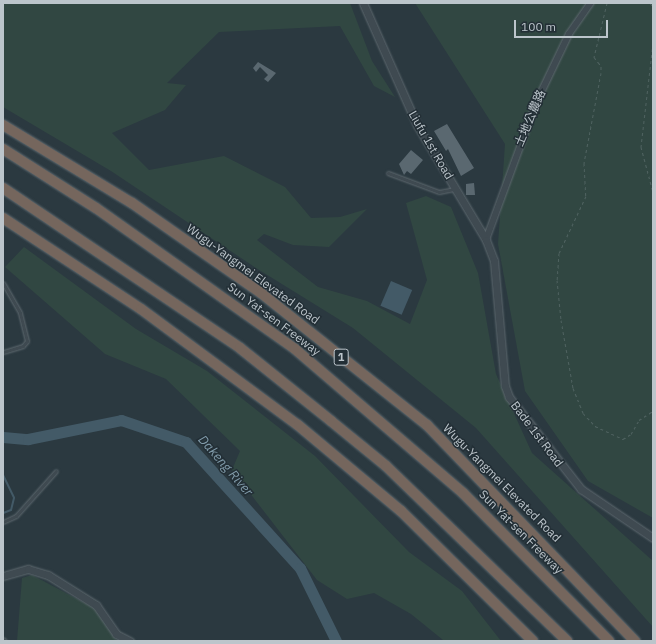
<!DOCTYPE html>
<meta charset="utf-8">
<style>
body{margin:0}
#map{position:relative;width:656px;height:644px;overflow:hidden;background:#2b3940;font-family:"IBM Plex Sans","Noto Sans TC",sans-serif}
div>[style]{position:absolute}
.green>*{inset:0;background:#314742}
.water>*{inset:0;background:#435a67;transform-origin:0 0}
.stream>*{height:2px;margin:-1px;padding:0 1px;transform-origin:1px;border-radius:1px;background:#435a67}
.river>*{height:11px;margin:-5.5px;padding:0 5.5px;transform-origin:5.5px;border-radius:5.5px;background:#435a67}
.building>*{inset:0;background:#5a6870}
.path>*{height:1px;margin-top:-0.5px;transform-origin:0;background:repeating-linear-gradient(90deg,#4f6260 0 3px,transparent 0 6px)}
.roads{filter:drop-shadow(0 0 1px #5d686e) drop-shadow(0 0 1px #5d686e)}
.service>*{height:3px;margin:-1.5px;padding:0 1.5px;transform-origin:1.5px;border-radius:1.5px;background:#3f4a51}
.minor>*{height:5.5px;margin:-2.75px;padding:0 2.75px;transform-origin:2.75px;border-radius:2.75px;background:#3f4a51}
.tertiary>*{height:7px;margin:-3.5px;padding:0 3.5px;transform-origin:3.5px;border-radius:3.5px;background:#3f4a51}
.motorway>*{height:10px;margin:-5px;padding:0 5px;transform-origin:5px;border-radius:5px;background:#75665d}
span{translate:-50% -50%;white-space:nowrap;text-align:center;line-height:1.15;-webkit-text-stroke:3px #232f36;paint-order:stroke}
.shield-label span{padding:1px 3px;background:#232f36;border:1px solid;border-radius:3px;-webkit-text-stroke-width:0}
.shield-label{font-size:11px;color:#bcc5cb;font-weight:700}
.street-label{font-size:12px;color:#bcc5cb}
.water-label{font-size:13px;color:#819baa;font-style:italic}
.frame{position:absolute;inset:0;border:4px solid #bcc5cb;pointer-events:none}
.scale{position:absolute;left:514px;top:20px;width:94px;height:18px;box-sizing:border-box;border:2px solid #bcc5cb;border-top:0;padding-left:5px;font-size:12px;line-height:14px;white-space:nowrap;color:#bcc5cb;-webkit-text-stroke:3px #232f36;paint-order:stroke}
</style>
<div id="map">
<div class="green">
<div style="clip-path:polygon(3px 3px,350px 3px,372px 61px,395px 97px,374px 86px,340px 26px,219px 32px,167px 83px,186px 85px,165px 110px,112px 133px,149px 170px,224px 156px,285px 187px,311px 218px,340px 217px,367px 209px,329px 247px,293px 245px,264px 234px,257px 240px,318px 287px,367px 301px,410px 324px,427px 280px,406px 203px,426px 196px,451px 207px,478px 273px,496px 374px,532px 453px,653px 561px,653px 627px,476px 428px,353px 328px,256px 268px,111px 171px,3px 107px)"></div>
<div style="clip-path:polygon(415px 3px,653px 3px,653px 518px,588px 481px,525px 391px,498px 244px,505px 144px)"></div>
<div style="clip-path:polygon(24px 247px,136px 329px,207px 371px,315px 456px,409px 552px,462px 591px,501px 641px,443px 640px,411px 614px,374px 593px,347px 599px,317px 580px,232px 470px,240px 451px,166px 379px,105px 354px,5px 267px)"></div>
<div style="clip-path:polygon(32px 575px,96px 609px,117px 641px,17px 641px,22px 578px)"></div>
</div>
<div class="water">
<div style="left:391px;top:281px;width:23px;height:27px;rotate:23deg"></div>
</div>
<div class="stream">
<div style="left:3px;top:475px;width:25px;rotate:64deg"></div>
<div style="left:14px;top:498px;width:12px;rotate:104deg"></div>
<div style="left:11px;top:510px;width:9px;rotate:159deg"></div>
</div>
<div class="river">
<div style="left:3px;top:437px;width:25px;rotate:5deg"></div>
<div style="left:28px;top:439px;width:95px;rotate:-11.5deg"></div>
<div style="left:121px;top:420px;width:69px;rotate:18.7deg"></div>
<div style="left:186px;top:442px;width:170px;rotate:47.9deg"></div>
<div style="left:300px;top:568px;width:81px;rotate:63.7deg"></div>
</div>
<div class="building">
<div style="clip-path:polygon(258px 62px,276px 73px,268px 82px,264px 79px,268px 75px,260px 67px,256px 72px,253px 68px)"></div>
<div style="clip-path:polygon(447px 124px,474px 168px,461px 176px,448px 149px,446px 151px,434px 131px)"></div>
<div style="clip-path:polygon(411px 150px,423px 160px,411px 174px,407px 171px,404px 175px,399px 164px)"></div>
<div style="clip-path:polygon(474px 183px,475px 195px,466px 195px,466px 184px)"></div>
</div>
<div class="path">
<div style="left:607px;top:3px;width:56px;rotate:103.5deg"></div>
<div style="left:594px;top:57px;width:11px;rotate:52deg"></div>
<div style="left:601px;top:66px;width:7px;rotate:90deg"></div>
<div style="left:601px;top:73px;width:92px;rotate:100.7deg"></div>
<div style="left:584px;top:163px;width:33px;rotate:87deg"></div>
<div style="left:586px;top:196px;width:63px;rotate:115.3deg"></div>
<div style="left:559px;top:253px;width:27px;rotate:94deg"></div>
<div style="left:557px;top:280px;width:40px;rotate:84.3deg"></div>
<div style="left:561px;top:320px;width:69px;rotate:80deg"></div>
<div style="left:573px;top:388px;width:27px;rotate:68deg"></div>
<div style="left:583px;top:413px;width:18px;rotate:47deg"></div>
<div style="left:595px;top:426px;width:31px;rotate:25deg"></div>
<div style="left:623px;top:439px;width:9px;rotate:-32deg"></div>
<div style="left:631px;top:434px;width:16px;rotate:-60deg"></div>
<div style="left:639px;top:420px;width:17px;rotate:-33deg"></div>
<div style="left:650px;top:3px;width:4px;rotate:45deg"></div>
<div style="left:653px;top:43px;width:105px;rotate:96.6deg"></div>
<div style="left:641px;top:147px;width:47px;rotate:75.1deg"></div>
</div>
<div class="roads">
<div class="service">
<div style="left:388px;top:173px;width:54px;rotate:20.4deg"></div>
<div style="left:439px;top:192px;width:15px;rotate:-11deg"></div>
<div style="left:3px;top:283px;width:34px;rotate:60deg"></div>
<div style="left:20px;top:313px;width:29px;rotate:76deg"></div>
<div style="left:27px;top:341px;width:6px;rotate:129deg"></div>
<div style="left:23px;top:346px;width:21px;rotate:163deg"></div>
<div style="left:3px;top:522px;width:14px;rotate:-25deg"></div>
<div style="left:16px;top:516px;width:60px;rotate:-48.4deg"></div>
<div style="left:3px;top:639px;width:3px;rotate:45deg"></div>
</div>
<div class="minor">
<div style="left:486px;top:240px;width:146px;rotate:-69.9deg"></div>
<div style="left:536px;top:103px;width:76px;rotate:-64.4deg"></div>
<div style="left:569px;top:34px;width:38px;rotate:-55deg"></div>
</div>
<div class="tertiary">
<div style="left:363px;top:3px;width:133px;rotate:66.1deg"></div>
<div style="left:417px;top:125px;width:134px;rotate:59deg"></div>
<div style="left:486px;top:240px;width:22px;rotate:69deg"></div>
<div style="left:494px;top:261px;width:125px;rotate:85deg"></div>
<div style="left:505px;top:386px;width:12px;rotate:70deg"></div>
<div style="left:509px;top:397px;width:117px;rotate:52deg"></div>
<div style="left:581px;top:489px;width:87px;rotate:34.2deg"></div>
<div style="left:3px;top:576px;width:26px;rotate:-16deg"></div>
<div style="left:28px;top:569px;width:21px;rotate:17deg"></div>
<div style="left:48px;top:575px;width:57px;rotate:32deg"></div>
<div style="left:96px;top:605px;width:35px;rotate:55deg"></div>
<div style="left:116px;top:634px;width:16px;rotate:27deg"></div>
</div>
<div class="motorway">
<div style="left:3px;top:125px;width:151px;rotate:31.2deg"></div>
<div style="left:132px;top:203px;width:157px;rotate:34.9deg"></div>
<div style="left:261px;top:293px;width:212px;rotate:38.5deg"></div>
<div style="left:427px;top:425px;width:300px;rotate:46.1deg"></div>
<div style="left:3px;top:149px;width:110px;rotate:32.4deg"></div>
<div style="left:96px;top:208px;width:244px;rotate:35.3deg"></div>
<div style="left:295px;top:349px;width:221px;rotate:40.6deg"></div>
<div style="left:463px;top:493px;width:208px;rotate:45.4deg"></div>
<div style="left:3px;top:188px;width:286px;rotate:34deg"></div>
<div style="left:240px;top:348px;width:117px;rotate:38.7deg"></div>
<div style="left:331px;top:421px;width:71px;rotate:39.3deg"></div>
<div style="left:386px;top:466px;width:252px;rotate:44deg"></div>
<div style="left:3px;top:218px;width:165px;rotate:33.4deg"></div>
<div style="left:141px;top:309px;width:195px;rotate:36.5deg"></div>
<div style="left:298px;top:425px;width:134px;rotate:39.9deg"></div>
<div style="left:401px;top:511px;width:185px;rotate:44.6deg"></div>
</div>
</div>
<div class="shield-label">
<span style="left:341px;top:357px">1</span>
</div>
<div class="street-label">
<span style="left:530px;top:118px;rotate:-67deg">土地公農路</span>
<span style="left:431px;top:145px;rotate:60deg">Liufu 1st Road</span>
<span style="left:253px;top:274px;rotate:36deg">Wugu-Yangmei Elevated Road</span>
<span style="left:274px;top:319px;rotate:37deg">Sun Yat-sen Freeway</span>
<span style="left:537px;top:434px;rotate:53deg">Bade 1st Road</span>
<span style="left:502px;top:483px;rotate:45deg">Wugu-Yangmei Elevated Road</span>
<span style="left:521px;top:532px;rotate:45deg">Sun Yat-sen Freeway</span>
</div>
<div class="water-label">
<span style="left:225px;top:466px;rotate:49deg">Dakeng River</span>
</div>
<div class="frame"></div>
<div class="scale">100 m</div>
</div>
